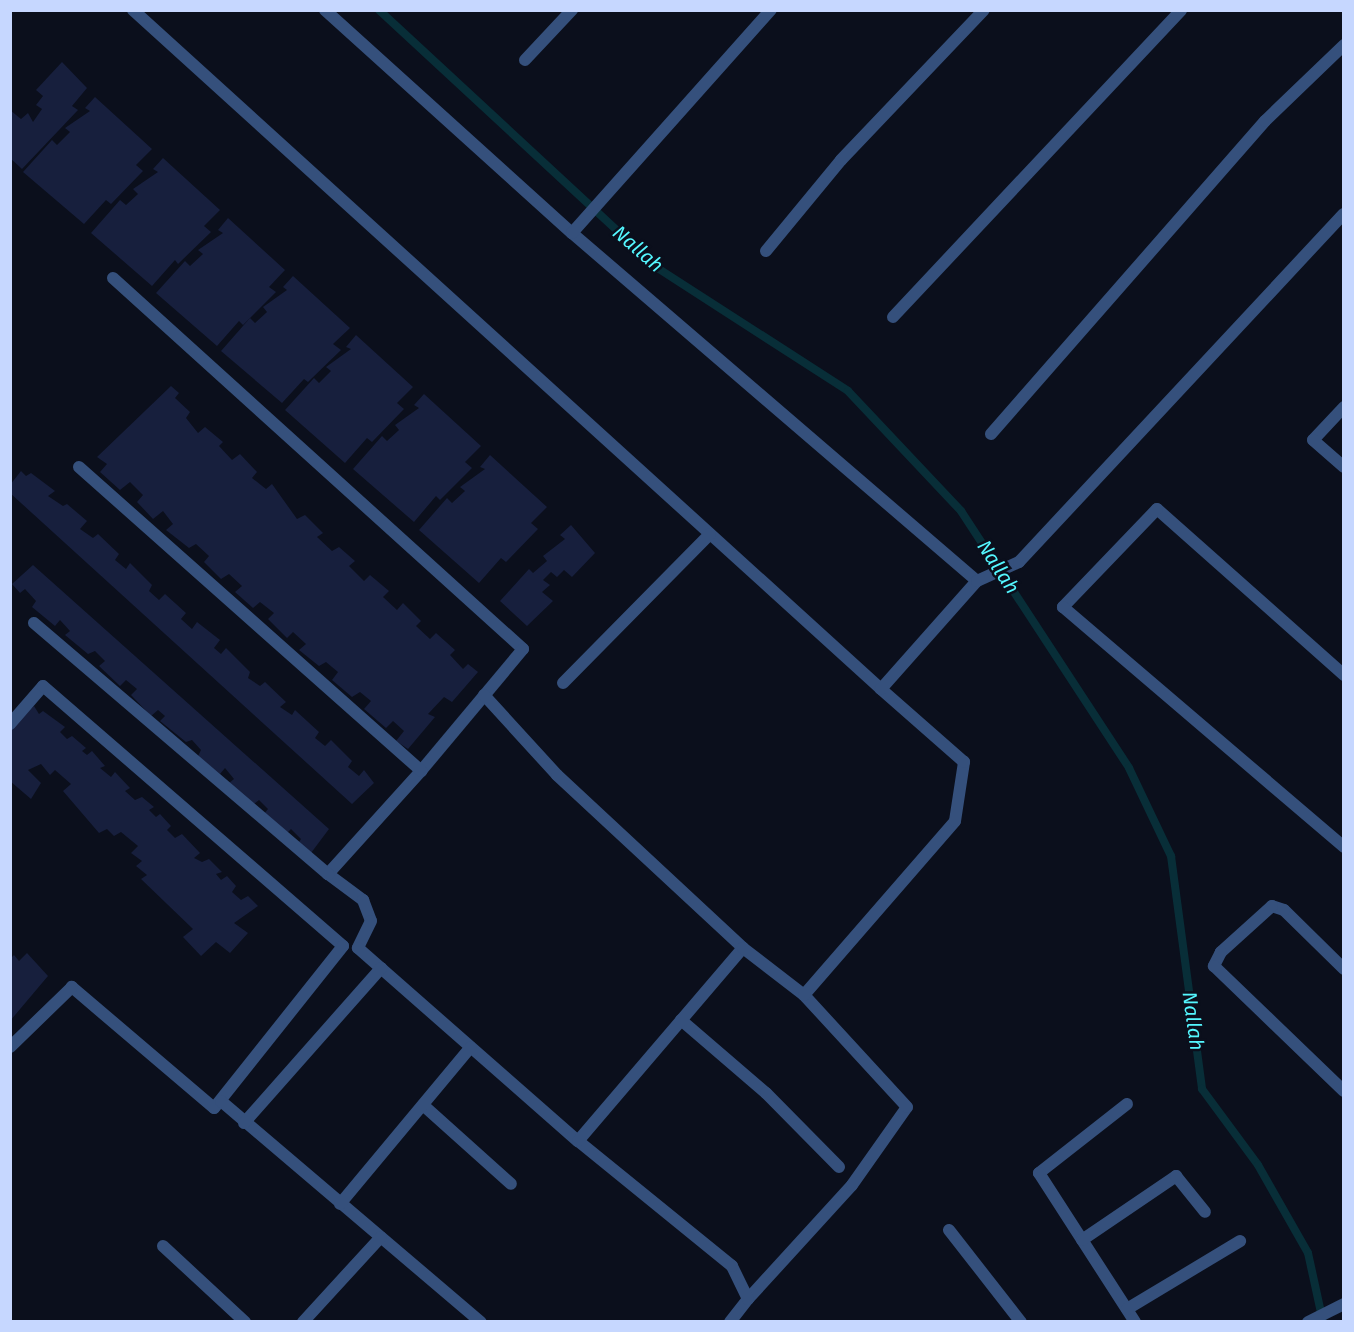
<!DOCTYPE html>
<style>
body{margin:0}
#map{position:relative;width:1354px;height:1332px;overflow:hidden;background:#0b0f1c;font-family:"Fira Sans",sans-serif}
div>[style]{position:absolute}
.stream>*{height:8px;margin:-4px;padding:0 4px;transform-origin:4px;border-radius:4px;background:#082e38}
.building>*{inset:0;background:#171f3d}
.minor>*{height:12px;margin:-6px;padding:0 6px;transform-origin:6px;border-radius:6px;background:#35507c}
.tertiary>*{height:12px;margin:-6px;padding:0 6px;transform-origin:6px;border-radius:6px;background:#35507c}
span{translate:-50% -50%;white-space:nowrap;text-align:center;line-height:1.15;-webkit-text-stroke:5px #0b0f1c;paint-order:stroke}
.water-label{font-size:20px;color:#54f7ff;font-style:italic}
.frame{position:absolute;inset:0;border:12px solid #c6d7ff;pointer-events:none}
</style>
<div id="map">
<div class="stream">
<div style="left:379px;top:10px;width:381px;rotate:42.8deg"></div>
<div style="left:659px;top:269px;width:225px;rotate:32.8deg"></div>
<div style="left:848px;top:391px;width:165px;rotate:46.7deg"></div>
<div style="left:961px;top:511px;width:307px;rotate:56.8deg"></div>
<div style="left:1129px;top:768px;width:98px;rotate:64.5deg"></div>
<div style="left:1171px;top:856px;width:235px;rotate:82.4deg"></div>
<div style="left:1202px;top:1089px;width:94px;rotate:53.6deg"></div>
<div style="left:1258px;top:1165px;width:101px;rotate:60.4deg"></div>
<div style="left:1308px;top:1253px;width:71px;rotate:77.7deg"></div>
</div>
<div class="building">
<div style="clip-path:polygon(62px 62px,87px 88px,72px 106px,78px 110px,22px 169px,10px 158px,10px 110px,21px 119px,28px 113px,33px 122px,42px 109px,36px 105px,43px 96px,36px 90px)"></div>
<div style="clip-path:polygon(95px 97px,152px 149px,136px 165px,143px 171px,111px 204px,106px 200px,84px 224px,23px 172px,52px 140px,57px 145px,70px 132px,65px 128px,90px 111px,85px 108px)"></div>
<div style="clip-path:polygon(163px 158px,220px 210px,204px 226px,211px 232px,178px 264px,175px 260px,152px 286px,91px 233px,120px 200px,126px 205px,138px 194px,133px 189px,158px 172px,153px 169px)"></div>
<div style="clip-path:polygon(228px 218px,285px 270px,269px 287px,276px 292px,243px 325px,239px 321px,217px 346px,156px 293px,185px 261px,190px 266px,203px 254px,198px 250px,223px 233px,218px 230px)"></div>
<div style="clip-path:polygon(293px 276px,350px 328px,333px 344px,341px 350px,308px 382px,304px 379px,282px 403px,221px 351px,250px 318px,255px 323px,267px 312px,263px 307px,287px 290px,283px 287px)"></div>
<div style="clip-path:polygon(356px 335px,413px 387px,397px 403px,404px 409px,372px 442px,367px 438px,345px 463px,285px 410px,314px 378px,319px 383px,331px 371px,326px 367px,351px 349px,346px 347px)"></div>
<div style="clip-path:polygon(171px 386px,179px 393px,175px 398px,190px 412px,186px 418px,198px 433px,205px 427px,223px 442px,219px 446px,232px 460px,240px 454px,257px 472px,252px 478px,266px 489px,272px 484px,297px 519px,305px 515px,323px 533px,317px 537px,332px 551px,339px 547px,355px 561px,349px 566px,364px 581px,370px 575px,389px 591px,383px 597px,397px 610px,403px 603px,421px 621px,416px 626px,430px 639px,436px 633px,455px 650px,450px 655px,463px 669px,468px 664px,478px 672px,452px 702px,444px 697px,428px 714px,435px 717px,408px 749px,396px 741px,404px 731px,393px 721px,386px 728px,364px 709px,371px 701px,360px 692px,352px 697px,332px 680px,338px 672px,326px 662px,319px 666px,299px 650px,306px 644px,293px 632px,287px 638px,268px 619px,274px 613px,260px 602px,253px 608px,235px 592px,242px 586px,229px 574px,221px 579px,204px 562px,209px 556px,196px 544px,189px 548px,166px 530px,173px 524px,163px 511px,153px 519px,137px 502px,143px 495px,130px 482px,120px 490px,100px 472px,107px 464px,97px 457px)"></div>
<div style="clip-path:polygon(424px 394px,481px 446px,465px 462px,472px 468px,440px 500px,436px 496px,414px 522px,353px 469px,382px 436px,387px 441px,399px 430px,395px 425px,419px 408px,414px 405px)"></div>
<div style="clip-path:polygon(490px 455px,547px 507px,531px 523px,538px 529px,506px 562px,501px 558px,479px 583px,419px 530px,447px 498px,452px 503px,465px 491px,460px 487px,485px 469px,480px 467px)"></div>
<div style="clip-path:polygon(21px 471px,26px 476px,31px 473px,55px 491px,48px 496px,63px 506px,67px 504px,87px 521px,80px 529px,93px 538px,98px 534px,119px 554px,115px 560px,126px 569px,130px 563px,152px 585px,149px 591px,159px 600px,165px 594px,186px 613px,181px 619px,192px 629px,197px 622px,220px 640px,214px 648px,221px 654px,226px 648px,250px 672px,248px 678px,260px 686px,265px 682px,286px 702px,280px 707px,292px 715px,295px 710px,319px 732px,315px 738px,325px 746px,331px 740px,352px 761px,348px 767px,359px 776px,364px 770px,374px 783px,352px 804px,10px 493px,10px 485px)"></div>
<div style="clip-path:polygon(571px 525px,595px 553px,572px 577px,564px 570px,557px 577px,551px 572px,543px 580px,550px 585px,542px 592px,553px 601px,527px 626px,500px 601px,529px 569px,533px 573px,547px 561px,543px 556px,565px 539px,560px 535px)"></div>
<div style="clip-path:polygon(33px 565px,329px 829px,311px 853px,297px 845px,301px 839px,291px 829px,286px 834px,263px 815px,268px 809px,259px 800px,254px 804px,229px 783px,234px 779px,225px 768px,220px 774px,198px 756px,201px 750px,192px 740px,186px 742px,160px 721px,165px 716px,158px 710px,151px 716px,131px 695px,137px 689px,126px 680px,120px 686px,99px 666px,105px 661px,95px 651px,88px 654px,65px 635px,70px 631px,60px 620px,55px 626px,32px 607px,36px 601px,25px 589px,20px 593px,12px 584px)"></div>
<div style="clip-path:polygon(34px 706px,39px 714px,43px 711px,65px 727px,60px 732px,67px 739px,72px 736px,86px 748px,82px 751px,87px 755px,92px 751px,105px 766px,100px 768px,111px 777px,115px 772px,130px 788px,125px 791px,135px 800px,142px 797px,154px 807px,149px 810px,156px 817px,160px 814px,171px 826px,167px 830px,175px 838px,182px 834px,200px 853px,194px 858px,202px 862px,209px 859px,222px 872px,216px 874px,221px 880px,227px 876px,236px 886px,232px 892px,241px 900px,248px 896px,258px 906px,234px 923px,248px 933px,230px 953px,216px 942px,201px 956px,183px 937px,193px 929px,141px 879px,147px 875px,136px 866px,142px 861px,131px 853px,138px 846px,121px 832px,114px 836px,107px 829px,99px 833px,63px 791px,71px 784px,55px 770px,50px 775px,41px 764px,28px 770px,41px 783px,31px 799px,10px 781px,10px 728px)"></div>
<div style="clip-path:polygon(27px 953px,48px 976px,10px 1021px,10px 959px,14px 955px,19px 961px)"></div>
</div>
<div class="minor">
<div style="left:133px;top:10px;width:1010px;rotate:42.23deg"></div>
<div style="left:325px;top:10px;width:333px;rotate:42.1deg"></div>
<div style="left:572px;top:233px;width:534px;rotate:40.67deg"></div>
<div style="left:525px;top:60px;width:69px;rotate:-46.8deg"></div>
<div style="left:572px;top:233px;width:299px;rotate:-48.3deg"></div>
<div style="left:766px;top:251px;width:118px;rotate:-50.5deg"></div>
<div style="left:841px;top:160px;width:207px;rotate:-46.4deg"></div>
<div style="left:113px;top:278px;width:553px;rotate:42.14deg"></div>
<div style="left:523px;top:649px;width:159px;rotate:129.9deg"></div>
<div style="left:421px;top:771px;width:139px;rotate:132.1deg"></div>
<div style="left:328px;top:874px;width:44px;rotate:36.6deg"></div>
<div style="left:363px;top:900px;width:22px;rotate:69deg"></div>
<div style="left:371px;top:921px;width:30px;rotate:116deg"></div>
<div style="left:358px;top:948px;width:293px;rotate:41.3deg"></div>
<div style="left:893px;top:317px;width:421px;rotate:-46.8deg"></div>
<div style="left:1344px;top:407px;width:45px;rotate:133.2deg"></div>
<div style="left:1313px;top:440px;width:41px;rotate:41.1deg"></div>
<div style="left:991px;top:434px;width:416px;rotate:-48.8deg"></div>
<div style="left:1265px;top:121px;width:110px;rotate:-43.9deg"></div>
<div style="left:79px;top:467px;width:458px;rotate:41.6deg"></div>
<div style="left:34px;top:623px;width:387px;rotate:40.5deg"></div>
<div style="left:1344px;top:675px;width:250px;rotate:-138.4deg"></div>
<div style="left:1157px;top:509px;width:136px;rotate:133.8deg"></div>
<div style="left:1063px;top:607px;width:370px;rotate:40.5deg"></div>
<div style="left:563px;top:683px;width:209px;rotate:-45.4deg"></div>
<div style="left:484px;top:695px;width:108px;rotate:47.6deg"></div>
<div style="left:557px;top:775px;width:254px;rotate:42.9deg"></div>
<div style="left:10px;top:724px;width:50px;rotate:-49deg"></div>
<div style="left:43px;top:686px;width:397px;rotate:40.9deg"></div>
<div style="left:343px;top:946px;width:207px;rotate:128.5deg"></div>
<div style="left:214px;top:1108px;width:187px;rotate:-139.6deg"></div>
<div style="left:72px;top:987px;width:86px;rotate:135.9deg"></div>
<div style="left:1344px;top:969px;width:84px;rotate:-135.5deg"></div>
<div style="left:1284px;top:910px;width:13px;rotate:-162deg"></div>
<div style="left:1272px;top:906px;width:69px;rotate:138deg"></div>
<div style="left:1221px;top:952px;width:16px;rotate:117deg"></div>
<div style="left:1214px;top:966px;width:180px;rotate:43.9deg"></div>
<div style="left:681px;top:1020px;width:112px;rotate:40.7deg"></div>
<div style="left:766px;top:1093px;width:104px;rotate:45.4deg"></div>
<div style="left:221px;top:1101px;width:341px;rotate:40.4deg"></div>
<div style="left:1127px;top:1104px;width:112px;rotate:141.9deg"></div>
<div style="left:1039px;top:1173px;width:177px;rotate:57.2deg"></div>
<div style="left:423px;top:1105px;width:118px;rotate:41.9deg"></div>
<div style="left:244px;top:1123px;width:207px;rotate:-48.5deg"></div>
<div style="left:340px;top:1204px;width:204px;rotate:-50.2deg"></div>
<div style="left:949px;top:1230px;width:117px;rotate:52deg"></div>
<div style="left:1082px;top:1240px;width:114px;rotate:-34.2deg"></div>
<div style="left:1176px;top:1176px;width:46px;rotate:51.1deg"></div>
<div style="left:163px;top:1246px;width:112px;rotate:42.8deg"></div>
<div style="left:748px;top:1299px;width:154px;rotate:-47.6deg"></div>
<div style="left:852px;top:1185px;width:95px;rotate:-54.8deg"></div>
<div style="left:907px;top:1107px;width:152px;rotate:-132.6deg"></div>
<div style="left:1127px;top:1309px;width:132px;rotate:-31deg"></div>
<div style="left:303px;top:1322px;width:115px;rotate:-47.5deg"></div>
<div style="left:730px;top:1322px;width:29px;rotate:-52deg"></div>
<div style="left:748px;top:1299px;width:37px;rotate:-116deg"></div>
<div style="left:732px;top:1266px;width:198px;rotate:-140.9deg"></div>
<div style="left:578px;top:1141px;width:254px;rotate:-49.5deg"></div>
<div style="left:743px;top:948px;width:77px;rotate:37.6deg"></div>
<div style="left:804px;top:995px;width:230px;rotate:-49deg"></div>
<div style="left:955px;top:821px;width:60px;rotate:-81.3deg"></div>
<div style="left:964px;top:762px;width:111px;rotate:-138.7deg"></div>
<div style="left:881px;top:689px;width:144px;rotate:-48.4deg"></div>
<div style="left:977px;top:581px;width:46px;rotate:-24.3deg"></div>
<div style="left:1019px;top:562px;width:476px;rotate:-47deg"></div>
</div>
<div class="tertiary">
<div style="left:1308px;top:1322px;width:40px;rotate:-26.6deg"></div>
</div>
<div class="water-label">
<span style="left:638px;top:249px;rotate:41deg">Nallah</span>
<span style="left:998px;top:567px;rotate:57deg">Nallah</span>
<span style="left:1193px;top:1021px;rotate:82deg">Nallah</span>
</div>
<div class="frame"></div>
</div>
